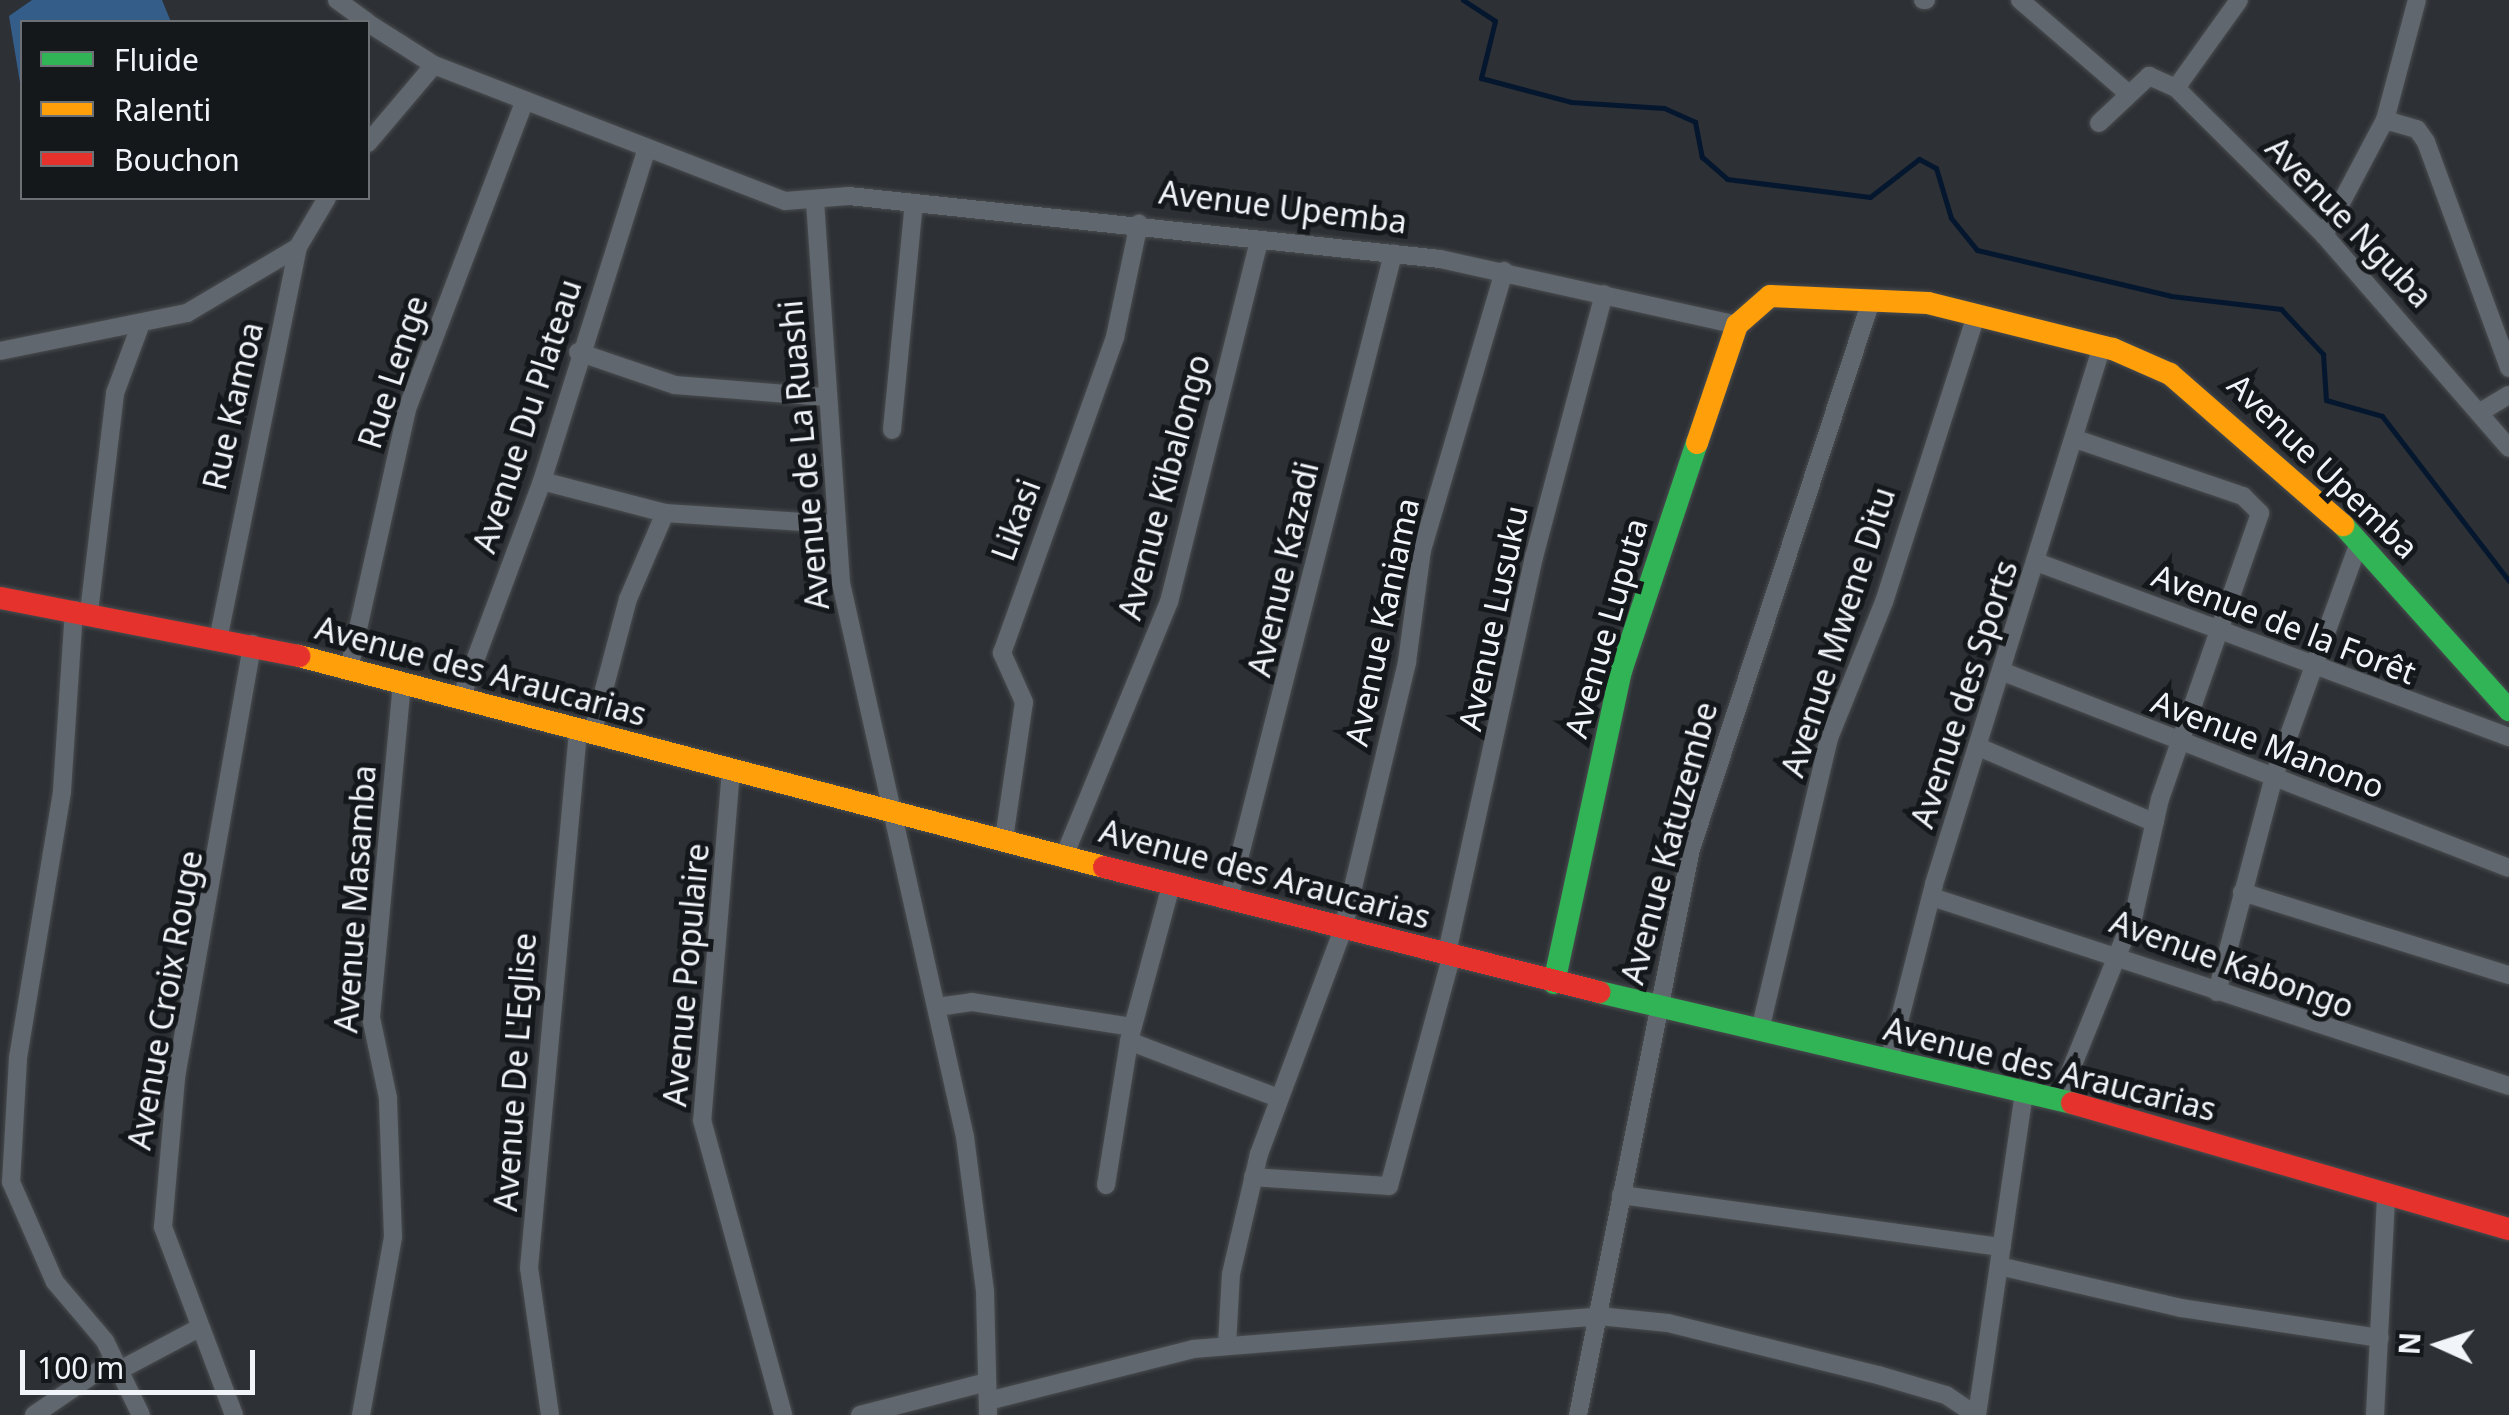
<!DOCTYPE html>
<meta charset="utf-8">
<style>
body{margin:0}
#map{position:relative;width:2509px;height:1415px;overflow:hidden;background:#2d3034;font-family:"Noto Sans",sans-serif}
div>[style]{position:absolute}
.forest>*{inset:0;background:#355d8a}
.stream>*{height:5px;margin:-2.5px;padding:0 2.5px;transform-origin:2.5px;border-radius:2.5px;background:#04172e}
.roads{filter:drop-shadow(0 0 2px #494c4f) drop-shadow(0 0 2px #494c4f)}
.street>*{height:18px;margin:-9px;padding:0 9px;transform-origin:9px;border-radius:9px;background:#61676e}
.fast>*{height:22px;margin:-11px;padding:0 11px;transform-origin:11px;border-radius:11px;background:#30b455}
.slow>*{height:22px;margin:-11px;padding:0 11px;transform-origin:11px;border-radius:11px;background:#ff9f0a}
.jam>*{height:22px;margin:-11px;padding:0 11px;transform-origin:11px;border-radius:11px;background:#e5322d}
span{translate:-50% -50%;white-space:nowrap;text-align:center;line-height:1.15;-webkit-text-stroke:10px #15181b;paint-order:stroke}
.street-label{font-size:32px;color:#f1f5fa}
.legend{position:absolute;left:20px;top:20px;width:350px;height:180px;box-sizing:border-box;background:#15181b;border:2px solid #6d7074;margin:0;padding:12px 18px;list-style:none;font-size:30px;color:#f1f5fa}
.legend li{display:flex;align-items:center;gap:20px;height:50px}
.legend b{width:50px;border:2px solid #6d7074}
.north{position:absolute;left:2389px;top:1295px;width:100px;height:100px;-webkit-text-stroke:8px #15181b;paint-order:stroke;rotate:273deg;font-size:28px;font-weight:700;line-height:40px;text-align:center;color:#f1f5fa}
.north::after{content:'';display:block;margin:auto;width:35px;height:45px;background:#f1f5fa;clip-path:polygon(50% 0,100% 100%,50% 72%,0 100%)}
.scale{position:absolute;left:20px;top:1350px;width:235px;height:45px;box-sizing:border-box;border:5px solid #f1f5fa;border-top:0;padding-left:12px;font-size:30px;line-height:35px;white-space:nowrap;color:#f1f5fa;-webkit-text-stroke:8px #15181b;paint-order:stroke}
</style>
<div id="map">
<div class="forest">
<div style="clip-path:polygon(32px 0,162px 0,171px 22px,22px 22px,22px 95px,9px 16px)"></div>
</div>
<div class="stream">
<div style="left:1463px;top:0;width:38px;rotate:33deg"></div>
<div style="left:1495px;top:21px;width:59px;rotate:103.8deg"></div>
<div style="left:1481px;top:78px;width:93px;rotate:14.9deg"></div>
<div style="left:1571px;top:102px;width:93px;rotate:3.7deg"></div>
<div style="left:1664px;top:108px;width:34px;rotate:24deg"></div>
<div style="left:1695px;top:122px;width:36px;rotate:79deg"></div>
<div style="left:1702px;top:157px;width:33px;rotate:41deg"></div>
<div style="left:1727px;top:179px;width:144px;rotate:7.2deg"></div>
<div style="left:1870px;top:197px;width:62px;rotate:-37.8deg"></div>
<div style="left:1919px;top:159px;width:19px;rotate:28deg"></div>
<div style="left:1936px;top:168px;width:52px;rotate:73.3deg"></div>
<div style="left:1951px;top:218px;width:41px;rotate:50.9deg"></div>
<div style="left:1977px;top:250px;width:199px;rotate:13.3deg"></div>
<div style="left:2171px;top:296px;width:111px;rotate:6.7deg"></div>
<div style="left:2281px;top:309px;width:62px;rotate:47deg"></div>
<div style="left:2323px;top:354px;width:46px;rotate:86.3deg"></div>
<div style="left:2326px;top:400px;width:58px;rotate:15.9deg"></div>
<div style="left:2382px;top:416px;width:208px;rotate:52.4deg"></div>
</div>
<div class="roads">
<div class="street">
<div style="left:337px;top:0;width:37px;rotate:36deg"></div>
<div style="left:1923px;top:0;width:3px"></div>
<div style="left:2020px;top:0;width:144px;rotate:40.8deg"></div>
<div style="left:368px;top:23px;width:78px;rotate:32.5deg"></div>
<div style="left:434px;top:65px;width:376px;rotate:21.2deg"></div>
<div style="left:785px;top:201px;width:64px;rotate:-4.5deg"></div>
<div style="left:849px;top:196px;width:594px;rotate:6.08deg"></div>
<div style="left:1440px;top:259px;width:304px;rotate:12.5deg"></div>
<div style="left:2176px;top:88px;width:108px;rotate:-54.4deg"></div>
<div style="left:2385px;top:120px;width:33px;rotate:16deg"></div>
<div style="left:2417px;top:129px;width:16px;rotate:55deg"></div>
<div style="left:2426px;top:142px;width:241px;rotate:69.8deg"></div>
<div style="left:2099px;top:123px;width:69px;rotate:-43.2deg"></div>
<div style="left:2149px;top:76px;width:30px;rotate:24deg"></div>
<div style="left:2176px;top:88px;width:209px;rotate:44.8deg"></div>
<div style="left:2324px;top:235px;width:282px;rotate:49deg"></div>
<div style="left:368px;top:143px;width:102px;rotate:-49.8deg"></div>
<div style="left:815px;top:201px;width:383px;rotate:86.1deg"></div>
<div style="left:841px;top:583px;width:568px;rotate:77.38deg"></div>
<div style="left:965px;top:1137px;width:155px;rotate:82.6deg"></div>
<div style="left:985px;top:1291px;width:124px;rotate:88.6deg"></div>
<div style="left:2324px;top:235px;width:130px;rotate:-62.1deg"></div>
<div style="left:2385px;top:120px;width:124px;rotate:-75.1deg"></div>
<div style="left:0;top:351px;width:191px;rotate:-11.5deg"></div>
<div style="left:187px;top:313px;width:129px;rotate:-30.7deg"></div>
<div style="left:578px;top:352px;width:102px;rotate:18.8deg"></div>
<div style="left:675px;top:385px;width:148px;rotate:4.6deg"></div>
<div style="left:2482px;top:411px;width:31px;rotate:-31deg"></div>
<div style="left:892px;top:430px;width:228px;rotate:-84.5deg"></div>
<div style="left:542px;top:481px;width:127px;rotate:14.6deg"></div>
<div style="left:665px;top:513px;width:169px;rotate:3.7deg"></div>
<div style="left:2039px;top:563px;width:501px;rotate:20.32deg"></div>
<div style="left:74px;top:610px;width:182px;rotate:93.8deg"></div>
<div style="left:62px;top:792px;width:270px;rotate:99.4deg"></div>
<div style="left:18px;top:1058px;width:124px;rotate:93.2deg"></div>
<div style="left:11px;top:1182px;width:109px;rotate:66.3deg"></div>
<div style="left:55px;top:1282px;width:77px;rotate:49.7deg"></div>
<div style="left:105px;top:1341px;width:82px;rotate:64.1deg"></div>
<div style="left:89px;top:612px;width:221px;rotate:-83.2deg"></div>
<div style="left:115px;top:393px;width:72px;rotate:-69.5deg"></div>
<div style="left:219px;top:635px;width:396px;rotate:-78.5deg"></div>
<div style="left:298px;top:247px;width:57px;rotate:-59.4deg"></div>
<div style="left:349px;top:669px;width:266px;rotate:-77.4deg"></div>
<div style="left:407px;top:409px;width:328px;rotate:-69.1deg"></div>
<div style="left:2006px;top:673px;width:539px;rotate:21.19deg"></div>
<div style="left:461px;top:698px;width:232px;rotate:-69.5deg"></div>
<div style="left:542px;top:481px;width:345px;rotate:-72.5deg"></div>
<div style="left:592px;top:735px;width:141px;rotate:-75.2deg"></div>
<div style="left:628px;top:599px;width:94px;rotate:-66.7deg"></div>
<div style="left:1981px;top:748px;width:189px;rotate:23.3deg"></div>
<div style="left:731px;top:770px;width:351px;rotate:94.7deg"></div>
<div style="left:702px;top:1120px;width:306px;rotate:74.6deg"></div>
<div style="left:1004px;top:839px;width:138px;rotate:-81.7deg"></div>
<div style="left:1024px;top:702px;width:54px;rotate:-114.2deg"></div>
<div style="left:1002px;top:653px;width:336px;rotate:-70.3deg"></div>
<div style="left:1115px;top:337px;width:116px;rotate:-78.1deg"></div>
<div style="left:1065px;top:854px;width:273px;rotate:-67.6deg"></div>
<div style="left:1169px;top:602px;width:372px;rotate:-76deg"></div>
<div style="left:2242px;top:892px;width:280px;rotate:17.3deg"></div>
<div style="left:1229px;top:898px;width:665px;rotate:-75.71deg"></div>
<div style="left:1935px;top:898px;width:604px;rotate:18.13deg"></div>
<div style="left:1446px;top:957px;width:410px;rotate:-77.6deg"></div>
<div style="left:1534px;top:557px;width:272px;rotate:-75.1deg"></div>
<div style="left:2217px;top:992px;width:223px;rotate:-75.2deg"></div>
<div style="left:2274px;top:776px;width:248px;rotate:-70deg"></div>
<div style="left:937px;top:1007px;width:35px;rotate:-8deg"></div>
<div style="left:972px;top:1002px;width:162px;rotate:8.9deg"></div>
<div style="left:1760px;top:1030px;width:300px;rotate:-76.7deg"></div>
<div style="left:1829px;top:738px;width:147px;rotate:-68deg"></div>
<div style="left:1884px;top:602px;width:300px;rotate:-72.2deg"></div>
<div style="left:1129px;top:1041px;width:157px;rotate:20.9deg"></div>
<div style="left:1889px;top:1061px;width:183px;rotate:-75.7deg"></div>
<div style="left:1934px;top:884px;width:564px;rotate:-72.66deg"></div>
<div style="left:2059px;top:1099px;width:200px;rotate:-67.9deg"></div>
<div style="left:2134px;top:914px;width:118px;rotate:-77.3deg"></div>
<div style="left:2160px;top:799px;width:303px;rotate:-70.7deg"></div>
<div style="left:2260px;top:513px;width:24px;rotate:-135deg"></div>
<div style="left:2243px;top:496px;width:176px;rotate:-161.2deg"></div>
<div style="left:1253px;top:1177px;width:136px;rotate:3.8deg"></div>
<div style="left:1389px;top:1186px;width:236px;rotate:-74.8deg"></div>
<div style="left:1106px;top:1185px;width:146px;rotate:-80.9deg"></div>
<div style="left:1129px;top:1041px;width:165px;rotate:-74.9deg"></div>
<div style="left:1621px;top:1195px;width:384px;rotate:7.8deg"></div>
<div style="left:1999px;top:1266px;width:187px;rotate:13deg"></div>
<div style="left:2181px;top:1308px;width:201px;rotate:8.6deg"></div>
<div style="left:1227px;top:1345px;width:71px;rotate:-86.8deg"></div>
<div style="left:1231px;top:1274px;width:123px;rotate:-76.9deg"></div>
<div style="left:1259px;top:1154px;width:240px;rotate:-69.5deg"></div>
<div style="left:1343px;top:929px;width:275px;rotate:-76.5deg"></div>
<div style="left:1407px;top:662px;width:113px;rotate:-82.4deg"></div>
<div style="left:1422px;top:550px;width:291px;rotate:-73.6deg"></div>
<div style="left:118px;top:1371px;width:89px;rotate:-28deg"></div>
<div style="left:988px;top:1401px;width:211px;rotate:-14.2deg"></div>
<div style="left:1193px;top:1349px;width:407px;rotate:-4.6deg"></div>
<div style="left:1599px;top:1316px;width:69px;rotate:5.8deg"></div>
<div style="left:1668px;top:1323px;width:216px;rotate:13.9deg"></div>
<div style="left:1878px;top:1375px;width:71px;rotate:16.4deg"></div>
<div style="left:1946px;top:1395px;width:36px;rotate:34deg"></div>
<div style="left:34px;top:1415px;width:96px;rotate:-34.4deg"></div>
<div style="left:234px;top:1415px;width:201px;rotate:-110.7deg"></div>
<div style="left:163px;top:1227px;width:151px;rotate:-85deg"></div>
<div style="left:176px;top:1077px;width:440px;rotate:-80deg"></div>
<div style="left:361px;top:1415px;width:181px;rotate:-79.8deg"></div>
<div style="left:393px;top:1237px;width:139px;rotate:-92.1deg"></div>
<div style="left:388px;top:1098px;width:83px;rotate:-101.9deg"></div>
<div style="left:371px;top:1017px;width:335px;rotate:-84.7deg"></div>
<div style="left:550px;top:1415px;width:148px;rotate:-98.1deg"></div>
<div style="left:529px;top:1268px;width:538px;rotate:-84.78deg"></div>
<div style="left:860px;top:1415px;width:131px;rotate:-14.6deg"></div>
<div style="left:1578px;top:1415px;width:577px;rotate:-78.71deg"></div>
<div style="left:1691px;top:849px;width:577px;rotate:-71.82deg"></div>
<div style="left:1977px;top:1415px;width:327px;rotate:-81.7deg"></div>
<div style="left:2375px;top:1415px;width:219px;rotate:-87.1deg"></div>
</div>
<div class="fast">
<div style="left:2343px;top:525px;width:249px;rotate:48.1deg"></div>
<div style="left:1554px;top:983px;width:319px;rotate:-77.9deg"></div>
<div style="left:1621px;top:671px;width:240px;rotate:-71.6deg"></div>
<div style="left:1599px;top:992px;width:486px;rotate:13.2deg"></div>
</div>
<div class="slow">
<div style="left:1697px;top:443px;width:125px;rotate:-71.3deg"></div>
<div style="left:1737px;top:325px;width:44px;rotate:-41.3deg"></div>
<div style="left:1770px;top:296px;width:158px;rotate:2.5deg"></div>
<div style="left:1928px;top:303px;width:191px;rotate:14deg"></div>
<div style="left:2113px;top:349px;width:62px;rotate:23.7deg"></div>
<div style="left:2170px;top:374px;width:230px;rotate:41.1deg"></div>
<div style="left:299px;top:656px;width:832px;rotate:14.69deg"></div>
</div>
<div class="jam">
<div style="left:0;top:598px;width:305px;rotate:11deg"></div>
<div style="left:1104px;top:867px;width:511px;rotate:14.17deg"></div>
<div style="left:2072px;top:1103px;width:455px;rotate:16.1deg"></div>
</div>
</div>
<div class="street-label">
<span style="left:1283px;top:207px;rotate:7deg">Avenue Upemba</span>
<span style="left:2349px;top:222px;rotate:46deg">Avenue Nguba</span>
<span style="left:393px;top:372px;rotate:-72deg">Rue Lenge</span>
<span style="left:233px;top:406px;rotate:-77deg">Rue Kamoa</span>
<span style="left:527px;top:416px;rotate:-72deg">Avenue Du Plateau</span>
<span style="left:804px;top:455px;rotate:-95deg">Avenue de La Ruashi</span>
<span style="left:2323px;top:466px;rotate:44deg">Avenue Upemba</span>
<span style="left:1164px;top:487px;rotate:-75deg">Avenue Kibalongo</span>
<span style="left:1016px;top:520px;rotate:-70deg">Likasi</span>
<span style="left:1283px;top:569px;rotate:-77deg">Avenue Kazadi</span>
<span style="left:1493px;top:618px;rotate:-78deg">Avenue Lusuku</span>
<span style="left:1382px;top:622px;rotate:-78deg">Avenue Kaniama</span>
<span style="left:2284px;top:624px;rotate:21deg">Avenue de la Forêt</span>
<span style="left:1606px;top:628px;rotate:-74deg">Avenue Luputa</span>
<span style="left:1838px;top:632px;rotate:-72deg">Avenue Mwene Ditu</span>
<span style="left:481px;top:671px;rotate:15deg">Avenue des Araucarias</span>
<span style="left:1964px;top:694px;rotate:-72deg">Avenue des Sports</span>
<span style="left:2268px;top:744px;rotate:21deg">Avenue Manono</span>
<span style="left:1669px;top:843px;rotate:-75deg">Avenue Katuzembe</span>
<span style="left:1265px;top:874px;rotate:15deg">Avenue des Araucarias</span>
<span style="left:355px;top:899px;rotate:-86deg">Avenue Masamba</span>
<span style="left:2232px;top:964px;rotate:20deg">Avenue Kabongo</span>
<span style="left:686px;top:975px;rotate:-85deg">Avenue Populaire</span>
<span style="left:165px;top:1000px;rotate:-80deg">Avenue Croix Rouge</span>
<span style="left:2050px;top:1069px;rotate:14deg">Avenue des Araucarias</span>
<span style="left:515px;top:1072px;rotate:-86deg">Avenue De L'Eglise</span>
</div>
<ul class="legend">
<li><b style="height:12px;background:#30b455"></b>Fluide</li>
<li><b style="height:12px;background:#ff9f0a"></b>Ralenti</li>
<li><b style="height:12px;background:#e5322d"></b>Bouchon</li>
</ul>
<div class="north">N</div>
<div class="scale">100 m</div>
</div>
